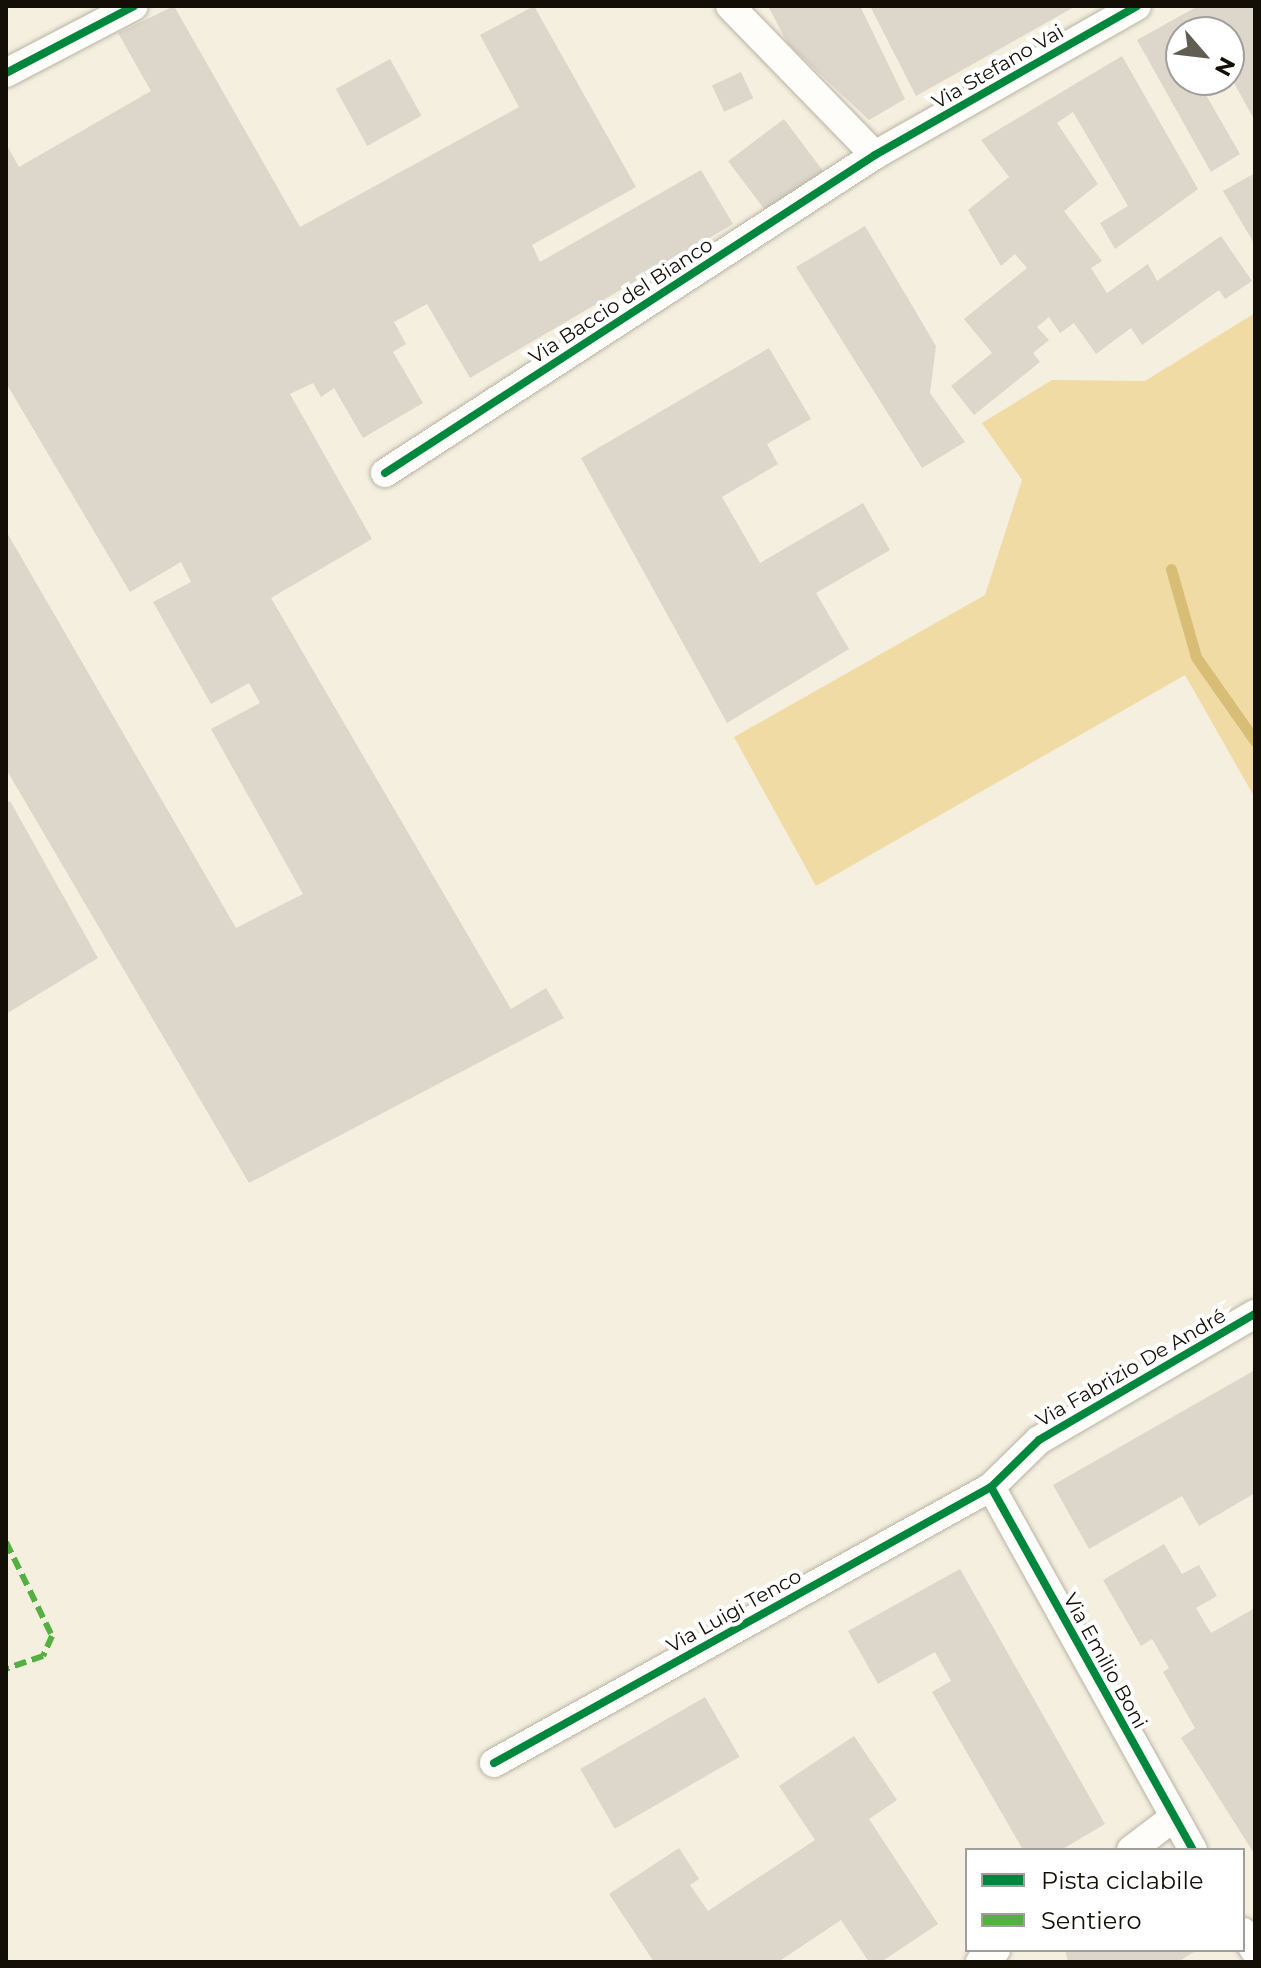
<!DOCTYPE html>
<meta charset="utf-8">
<style>
body{margin:0}
#map{position:relative;width:1261px;height:1968px;overflow:hidden;background:#f5efdf;font-family:Montserrat,sans-serif}
div>[style]{position:absolute}
.green>*{inset:0;background:#f1dba4}
.stream>*{height:11px;margin:-5.5px;padding:0 5.5px;transform-origin:5.5px;border-radius:5.5px;background:#d8bd77}
.building>*{inset:0;background:#dcd7ca;transform-origin:0 0}
.roads{filter:drop-shadow(0 0 2px #b8b4a7) drop-shadow(0 0 2px #b8b4a7)}
.minor>*{height:28px;margin:-14px;padding:0 14px;transform-origin:14px;border-radius:14px;background:#fefdfa}
.quiet>*{height:6px;margin-top:-3px;transform-origin:0;background:repeating-linear-gradient(90deg,#55b044 0 12px,transparent 0 18px)}
.cycleway>*{height:8px;margin:-4px;padding:0 4px;transform-origin:4px;border-radius:4px;background:#00873e}
span{translate:-50% -50%;white-space:nowrap;text-align:center;line-height:1.15;-webkit-text-stroke:8px #fff;paint-order:stroke}
.street-label{font-size:20px;color:#130f06}
.frame{position:absolute;inset:0;border:8px solid #130f06;pointer-events:none}
.legend{position:absolute;left:965px;top:1848px;width:280px;height:104px;box-sizing:border-box;background:#fff;border:2px solid #a19f9b;margin:0;padding:10px 14px;list-style:none;font-size:24px;color:#130f06}
.legend li{display:flex;align-items:center;gap:16px;height:40px}
.legend b{width:40px;border:2px solid #a19f9b}
.north{position:absolute;left:1165px;top:16px;width:80px;height:80px;box-sizing:border-box;background:#fff;border:2px solid #a19f9b;border-radius:50%;rotate:118deg;font-size:22px;font-weight:700;line-height:32px;text-align:center;color:#130f06}
.north::after{content:'';display:block;margin:auto;width:28px;height:36px;background:#625d52;clip-path:polygon(50% 0,100% 100%,50% 72%,0 100%)}
</style>
<div id="map">
<div class="green">
<div style="clip-path:polygon(1255px 313px,1255px 798px,1185px 675px,816px 886px,734px 737px,985px 595px,1022px 480px,982px 423px,1052px 380px,1145px 381px)"></div>
</div>
<div class="stream">
<div style="left:1171px;top:569px;width:91px;rotate:74.1deg"></div>
<div style="left:1196px;top:657px;width:103px;rotate:54.9deg"></div>
</div>
<div class="building">
<div style="clip-path:polygon(174px 6px,300px 227px,519px 107px,480px 35px,534px 6px,636px 187px,532px 245px,540px 262px,701px 170px,733px 224px,470px 378px,427px 304px,394px 322px,406px 344px,393px 352px,423px 403px,363px 438px,334px 388px,321px 397px,313px 383px,290px 394px,372px 539px,271px 598px,511px 1009px,546px 988px,564px 1018px,249px 1183px,6px 769px,6px 531px,236px 928px,303px 894px,211px 729px,260px 703px,249px 683px,211px 704px,153px 602px,191px 582px,181px 562px,130px 592px,6px 383px,6px 144px,19px 167px,151px 91px,118px 33px)"></div>
<div style="clip-path:polygon(768px 6px,860px 6px,905px 99px,869px 120px,788px 44px)"></div>
<div style="clip-path:polygon(870px 6px,1076px 6px,916px 96px)"></div>
<div style="clip-path:polygon(1198px 6px,1255px 6px,1255px 121px,1229px 74px,1229px 32px,1181px 32px,1181px 80px,1211px 80px,1216px 90px,1206px 95px,1240px 154px,1211px 172px,1137px 40px)"></div>
<div style="clip-path:polygon(1122px 56px,1198px 189px,1115px 249px,1100px 223px,1128px 206px,1073px 112px,1057px 123px,1098px 184px,1064px 211px,1102px 261px,1091px 268px,1107px 293px,1148px 264px,1157px 281px,1221px 236px,1252px 281px,1225px 299px,1219px 290px,1142px 345px,1131px 328px,1096px 354px,1074px 323px,1060px 333px,1049px 317px,1037px 327px,1049px 340px,1033px 353px,1040px 362px,974px 415px,951px 386px,992px 353px,964px 319px,1027px 268px,1015px 254px,1001px 266px,968px 210px,1009px 177px,981px 140px)"></div>
<div style="left:390px;top:59px;width:65px;height:62px;rotate:61deg"></div>
<div style="left:741px;top:72px;width:29px;height:32px;rotate:65deg"></div>
<div style="left:784px;top:119px;width:65px;height:70px;rotate:53deg"></div>
<div style="clip-path:polygon(1255px 173px,1255px 245px,1223px 191px)"></div>
<div style="clip-path:polygon(865px 226px,936px 346px,930px 393px,965px 442px,922px 468px,796px 267px)"></div>
<div style="clip-path:polygon(769px 348px,811px 419px,767px 444px,778px 464px,722px 497px,760px 563px,863px 503px,890px 550px,816px 593px,849px 649px,727px 723px,581px 458px)"></div>
<div style="clip-path:polygon(10px 801px,98px 958px,6px 1014px,6px 803px)"></div>
<div style="clip-path:polygon(1255px 1370px,1255px 1493px,1199px 1526px,1182px 1496px,1089px 1549px,1053px 1485px)"></div>
<div style="clip-path:polygon(1164px 1544px,1182px 1574px,1199px 1565px,1217px 1596px,1196px 1608px,1211px 1633px,1255px 1608px,1255px 1855px,1181px 1738px,1195px 1728px,1163px 1672px,1169px 1668px,1152px 1639px,1141px 1646px,1103px 1580px)"></div>
<div style="clip-path:polygon(960px 1569px,1105px 1824px,1061px 1850px,1023px 1850px,932px 1692px,951px 1681px,935px 1652px,878px 1684px,848px 1631px)"></div>
<div style="left:705px;top:1697px;width:69px;height:144px;rotate:60deg"></div>
<div style="clip-path:polygon(854px 1736px,897px 1800px,869px 1819px,938px 1924px,881px 1962px,869px 1962px,841px 1920px,778px 1962px,654px 1962px,609px 1894px,679px 1848px,699px 1879px,690px 1885px,708px 1911px,815px 1840px,779px 1786px)"></div>
<div style="clip-path:polygon(1065px 1950px,1197px 1950px,1178px 1962px,1068px 1962px)"></div>
</div>
<div class="roads">
<div class="minor">
<div style="left:730px;top:6px;width:208px;rotate:45.8deg"></div>
<div style="left:6px;top:73px;width:144px;rotate:-27.6deg"></div>
<div style="left:385px;top:473px;width:584px;rotate:-32.98deg"></div>
<div style="left:875px;top:155px;width:301px;rotate:-29.6deg"></div>
<div style="left:991px;top:1487px;width:415px;rotate:60.9deg"></div>
<div style="left:494px;top:1763px;width:568px;rotate:-29.04deg"></div>
<div style="left:991px;top:1487px;width:67px;rotate:-44.4deg"></div>
<div style="left:1039px;top:1440px;width:250px;rotate:-30.3deg"></div>
<div style="left:1131px;top:1850px;width:53px;rotate:-37.3deg"></div>
<div style="left:1243px;top:1932px;width:22px;rotate:58deg"></div>
<div style="left:980px;top:1962px;width:20px;rotate:-37deg"></div>
</div>
</div>
<div class="quiet">
<div style="left:6px;top:1542px;width:105px;rotate:63.9deg"></div>
<div style="left:52px;top:1636px;width:22px;rotate:114deg"></div>
<div style="left:43px;top:1656px;width:39px;rotate:161deg"></div>
</div>
<div class="cycleway">
<div style="left:6px;top:73px;width:144px;rotate:-27.6deg"></div>
<div style="left:385px;top:473px;width:584px;rotate:-32.98deg"></div>
<div style="left:875px;top:155px;width:301px;rotate:-29.6deg"></div>
<div style="left:991px;top:1487px;width:415px;rotate:60.9deg"></div>
<div style="left:494px;top:1763px;width:568px;rotate:-29.04deg"></div>
<div style="left:991px;top:1487px;width:67px;rotate:-44.4deg"></div>
<div style="left:1039px;top:1440px;width:250px;rotate:-30.3deg"></div>
</div>
<div class="street-label">
<span style="left:998px;top:67px;rotate:-30deg">Via Stefano Vai</span>
<span style="left:621px;top:301px;rotate:-33deg">Via Baccio del Bianco</span>
<span style="left:1131px;top:1368px;rotate:-30deg">Via Fabrizio De André</span>
<span style="left:734px;top:1611px;rotate:-29deg">Via Luigi Tenco</span>
<span style="left:1105px;top:1661px;rotate:61deg">Via Emilio Boni</span>
</div>
<div class="frame"></div>
<ul class="legend">
<li><b style="height:10px;background:#00873e"></b>Pista ciclabile</li>
<li><b style="height:10px;background:#55b044"></b>Sentiero</li>
</ul>
<div class="north">N</div>
</div>
